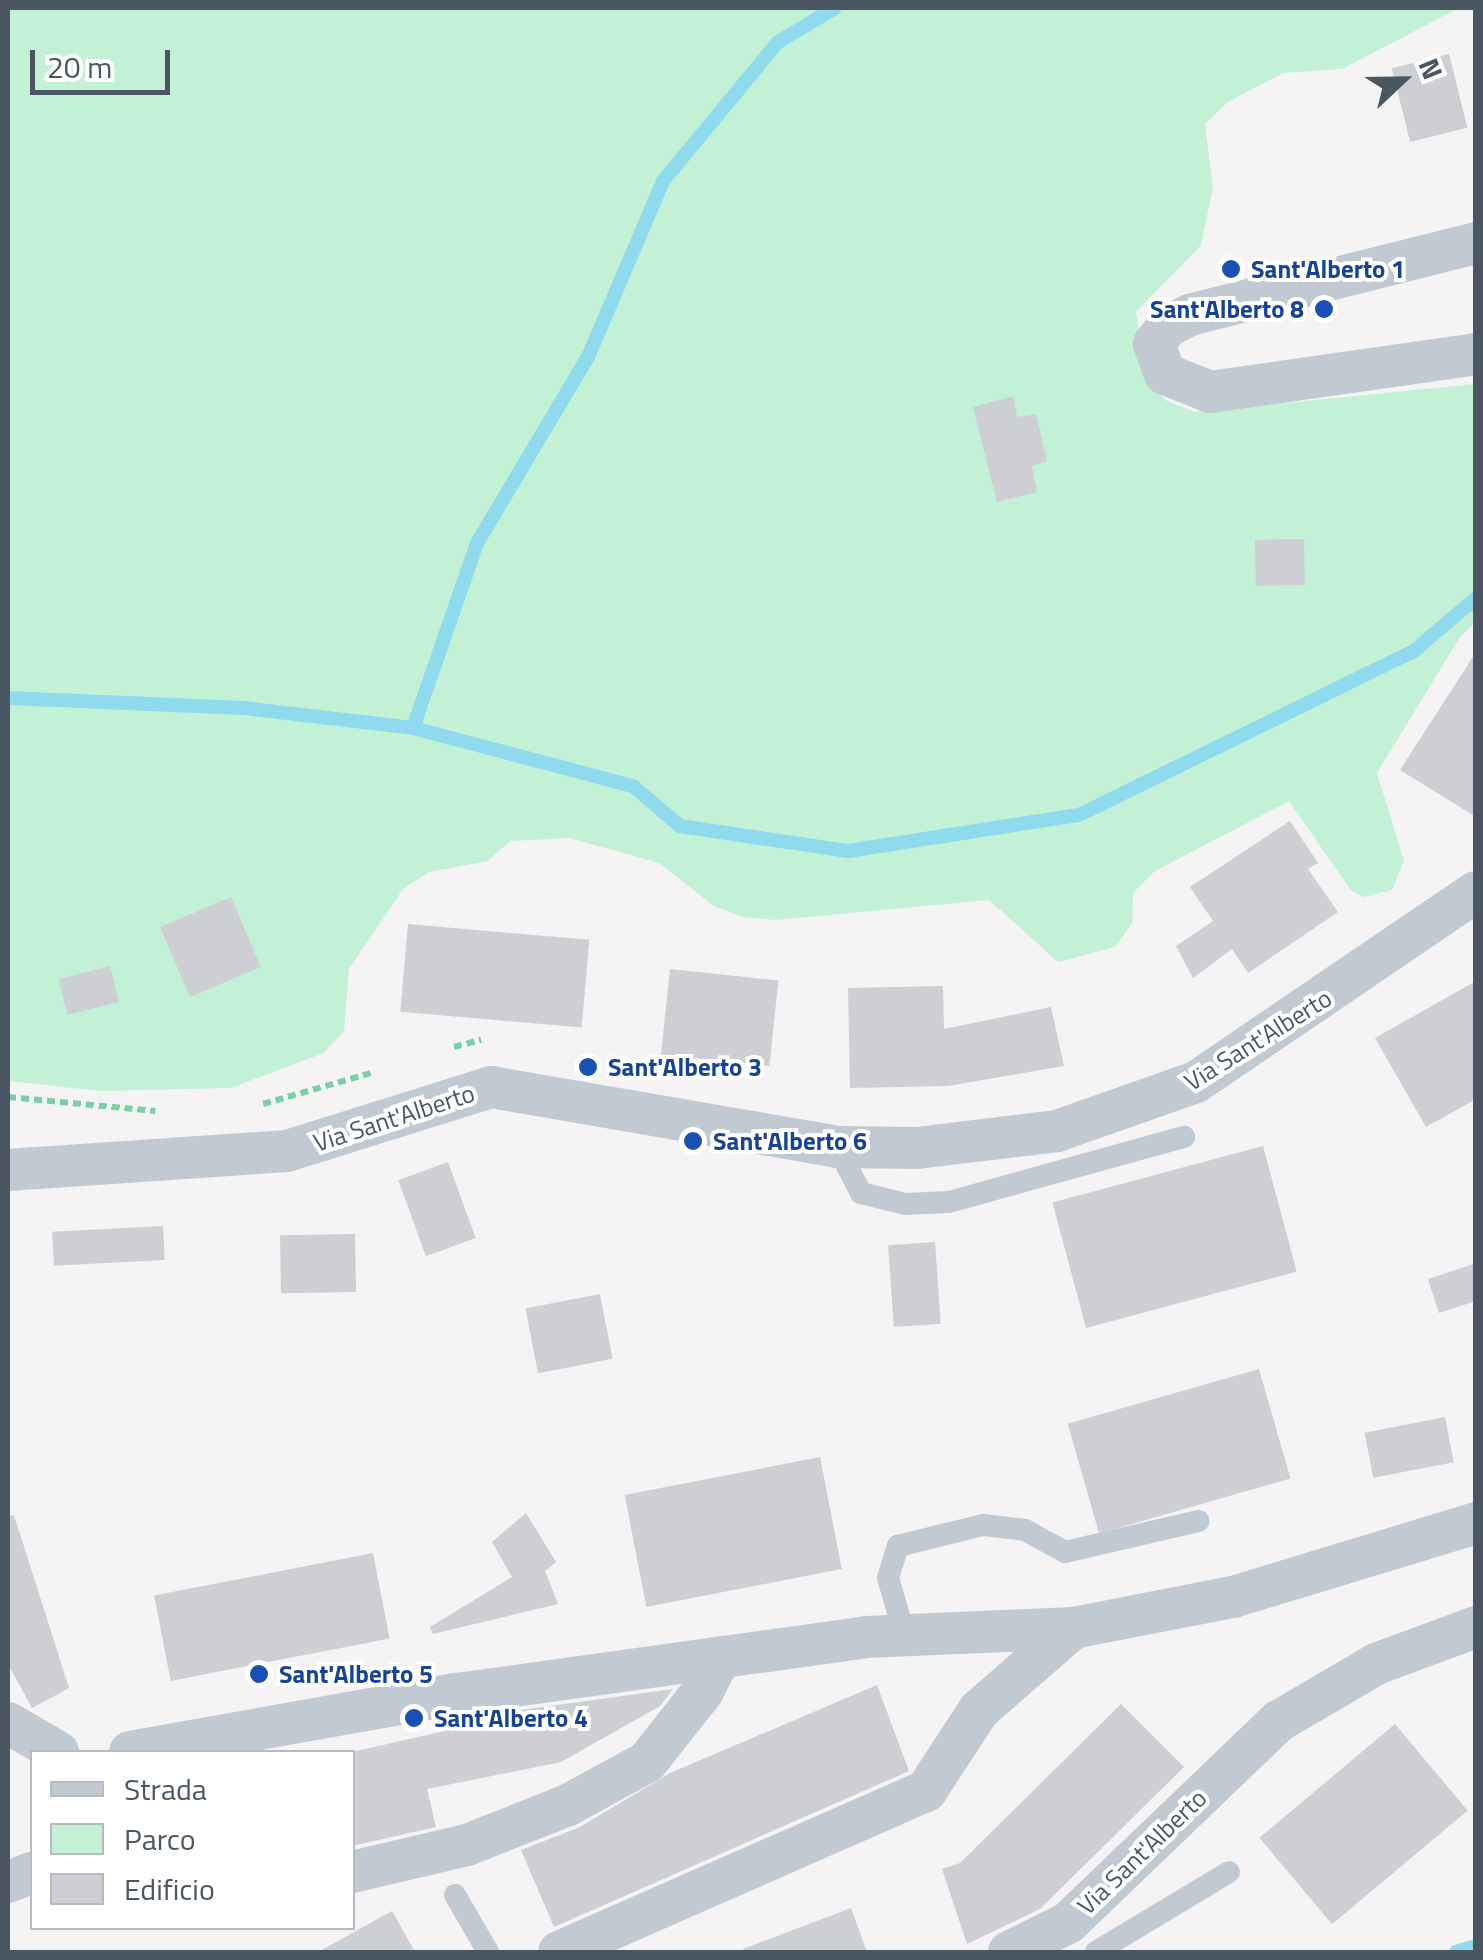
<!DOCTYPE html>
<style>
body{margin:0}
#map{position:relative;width:1483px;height:1960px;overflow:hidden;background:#f5f3f3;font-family:"Titillium Web",sans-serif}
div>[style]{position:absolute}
.green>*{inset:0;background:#c3f1d5}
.stream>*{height:14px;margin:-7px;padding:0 7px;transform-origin:7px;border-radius:7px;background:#90daee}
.building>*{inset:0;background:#cdcfd5;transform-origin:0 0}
.path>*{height:6px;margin-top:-3px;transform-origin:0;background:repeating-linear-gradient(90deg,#7ad0a6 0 8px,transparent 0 13px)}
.lane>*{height:22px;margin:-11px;padding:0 11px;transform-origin:11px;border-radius:11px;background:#c1cad2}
.street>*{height:42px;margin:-21px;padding:0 21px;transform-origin:21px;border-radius:21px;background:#c1cad2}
.dots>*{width:28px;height:28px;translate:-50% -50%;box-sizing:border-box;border:5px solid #fff;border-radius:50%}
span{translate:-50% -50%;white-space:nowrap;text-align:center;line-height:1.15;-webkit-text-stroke:8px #fff;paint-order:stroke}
.transit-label{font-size:25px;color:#164399;font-weight:700}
.left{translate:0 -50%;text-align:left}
.right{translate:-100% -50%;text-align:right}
.street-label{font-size:25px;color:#4a5661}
.frame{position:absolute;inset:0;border:10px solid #4a5661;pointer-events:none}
.legend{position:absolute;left:30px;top:1750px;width:325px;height:180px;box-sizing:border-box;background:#fff;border:2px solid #b7bbc0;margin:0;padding:12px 18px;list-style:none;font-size:30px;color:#4a5661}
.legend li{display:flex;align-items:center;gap:20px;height:50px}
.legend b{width:50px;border:2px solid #b7bbc0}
.north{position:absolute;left:1353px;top:30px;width:100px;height:100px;-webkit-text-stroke:8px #fff;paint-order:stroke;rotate:68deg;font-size:28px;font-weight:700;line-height:40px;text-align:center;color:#4a5661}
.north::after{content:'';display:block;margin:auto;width:35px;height:45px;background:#4a5661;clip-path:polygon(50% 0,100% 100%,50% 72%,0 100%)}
.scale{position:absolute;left:30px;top:50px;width:140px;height:45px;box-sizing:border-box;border:5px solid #4a5661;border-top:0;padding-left:12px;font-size:30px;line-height:35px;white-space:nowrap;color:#4a5661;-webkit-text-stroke:8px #fff;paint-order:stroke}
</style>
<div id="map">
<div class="green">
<div style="clip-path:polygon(8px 8px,1459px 8px,1342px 69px,1283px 73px,1228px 102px,1205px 124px,1213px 187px,1201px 245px,1136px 312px,1146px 374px,1165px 400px,1194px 412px,1475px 384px,1475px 623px,1460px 637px,1377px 773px,1404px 861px,1392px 890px,1363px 897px,1350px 889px,1289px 801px,1155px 871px,1133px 893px,1132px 923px,1115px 947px,1058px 962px,989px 900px,775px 920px,743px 917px,714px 906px,659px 863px,569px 838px,510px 841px,488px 861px,429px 872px,403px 889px,349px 969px,344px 1031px,324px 1053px,231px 1088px,100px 1091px,8px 1081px)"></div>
</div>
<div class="stream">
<div style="left:8px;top:698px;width:236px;rotate:2.4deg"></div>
<div style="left:244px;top:708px;width:170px;rotate:6.7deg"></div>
<div style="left:413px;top:728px;width:228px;rotate:14.8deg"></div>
<div style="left:633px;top:786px;width:62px;rotate:40.4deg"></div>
<div style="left:680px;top:826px;width:170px;rotate:8.5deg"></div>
<div style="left:848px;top:851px;width:234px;rotate:-8.9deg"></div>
<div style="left:1079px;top:815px;width:373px;rotate:-26.1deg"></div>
<div style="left:1414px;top:651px;width:82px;rotate:-40.5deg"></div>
<div style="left:413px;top:728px;width:196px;rotate:-70.9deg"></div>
<div style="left:477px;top:543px;width:217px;rotate:-59.2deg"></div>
<div style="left:588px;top:357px;width:191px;rotate:-66.9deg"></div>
<div style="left:663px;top:181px;width:180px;rotate:-50.4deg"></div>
<div style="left:778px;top:42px;width:66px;rotate:-30.8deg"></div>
<div style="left:1456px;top:1952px;width:21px;rotate:-17deg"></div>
</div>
<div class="building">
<div style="left:1449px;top:54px;width:76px;height:59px;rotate:76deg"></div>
<div style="clip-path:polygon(1014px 396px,1017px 417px,1036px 414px,1047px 461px,1032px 466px,1037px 492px,997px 502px,973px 407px)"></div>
<div style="left:1304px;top:539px;width:46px;height:49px;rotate:89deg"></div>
<div style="clip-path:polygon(1476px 652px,1476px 817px,1400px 770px)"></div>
<div style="clip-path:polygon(1290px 821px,1318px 863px,1308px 869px,1338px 912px,1248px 973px,1232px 949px,1193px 978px,1176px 946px,1213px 921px,1190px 887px)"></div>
<div style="left:231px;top:897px;width:76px;height:77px;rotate:67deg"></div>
<div style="left:408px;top:924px;width:182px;height:88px;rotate:5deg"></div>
<div style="left:110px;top:966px;width:37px;height:53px;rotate:76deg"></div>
<div style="left:670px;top:969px;width:109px;height:86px;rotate:6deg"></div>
<div style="clip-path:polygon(1476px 981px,1476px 1099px,1426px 1127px,1375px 1038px)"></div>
<div style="clip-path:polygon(943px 986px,944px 1029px,1051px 1007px,1064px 1066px,948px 1086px,850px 1088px,848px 988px)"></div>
<div style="left:1263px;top:1146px;width:130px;height:218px;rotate:75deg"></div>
<div style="left:448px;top:1162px;width:81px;height:53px;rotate:70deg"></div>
<div style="left:163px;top:1226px;width:34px;height:111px;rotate:87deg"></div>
<div style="left:355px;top:1234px;width:58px;height:75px;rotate:89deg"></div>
<div style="left:935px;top:1242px;width:82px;height:47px;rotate:86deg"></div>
<div style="clip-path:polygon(1476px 1263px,1476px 1301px,1439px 1313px,1428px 1279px)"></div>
<div style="left:600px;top:1294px;width:66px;height:76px;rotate:79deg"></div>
<div style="left:1259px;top:1369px;width:114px;height:199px;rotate:74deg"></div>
<div style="left:1445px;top:1417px;width:46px;height:82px;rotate:79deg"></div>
<div style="left:820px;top:1457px;width:114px;height:199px;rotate:79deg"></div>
<div style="clip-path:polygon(526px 1513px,556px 1562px,545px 1571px,558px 1604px,433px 1634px,430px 1627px,512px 1577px,492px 1542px)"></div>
<div style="clip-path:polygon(14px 1515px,69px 1688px,32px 1708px,8px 1664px,8px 1516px)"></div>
<div style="left:373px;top:1553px;width:87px;height:223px;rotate:79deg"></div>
<div style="clip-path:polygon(877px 1685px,909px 1771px,554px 1927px,521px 1850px,580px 1827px,670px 1773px)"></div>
<div style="clip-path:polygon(673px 1689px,660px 1706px,561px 1762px,427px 1789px,436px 1827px,352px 1846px,352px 1752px,471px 1725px,470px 1717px)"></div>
<div style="clip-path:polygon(1121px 1704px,1184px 1767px,1040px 1909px,967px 1944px,942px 1869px,960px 1863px)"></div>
<div style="left:1395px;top:1724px;width:113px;height:177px;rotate:50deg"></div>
<div style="clip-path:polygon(851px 1908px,867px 1952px,744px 1952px,743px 1949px)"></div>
<div style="clip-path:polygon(392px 1911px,415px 1952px,318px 1952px)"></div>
</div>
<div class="path">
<div style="left:454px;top:1047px;width:28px;rotate:-15deg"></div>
<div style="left:8px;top:1097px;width:148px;rotate:5.4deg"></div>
<div style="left:263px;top:1104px;width:112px;rotate:-16deg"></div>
</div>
<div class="lane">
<div style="left:837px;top:1147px;width:52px;rotate:62.4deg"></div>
<div style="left:861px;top:1193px;width:45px;rotate:14deg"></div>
<div style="left:905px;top:1204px;width:44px;rotate:-2.6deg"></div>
<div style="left:949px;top:1202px;width:244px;rotate:-15.5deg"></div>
<div style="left:905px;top:1636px;width:60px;rotate:-106.3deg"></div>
<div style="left:888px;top:1578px;width:34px;rotate:-73deg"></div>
<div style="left:898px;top:1546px;width:88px;rotate:-13.9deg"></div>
<div style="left:983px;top:1525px;width:42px;rotate:6.8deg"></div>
<div style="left:1025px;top:1530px;width:46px;rotate:28.8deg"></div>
<div style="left:1065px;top:1552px;width:137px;rotate:-13.1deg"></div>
<div style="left:455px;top:1895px;width:66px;rotate:59.9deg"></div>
<div style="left:1096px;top:1952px;width:155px;rotate:-31deg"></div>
</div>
<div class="street">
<div style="left:1476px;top:243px;width:295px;rotate:165.9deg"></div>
<div style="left:1190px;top:315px;width:25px;rotate:153deg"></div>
<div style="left:1168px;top:326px;width:23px;rotate:128deg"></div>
<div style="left:1154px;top:344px;width:32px;rotate:70deg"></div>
<div style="left:1165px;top:374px;width:48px;rotate:21.8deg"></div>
<div style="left:1210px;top:392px;width:269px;rotate:-8.1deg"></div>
<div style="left:8px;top:1170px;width:280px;rotate:-3.9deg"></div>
<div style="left:287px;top:1151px;width:214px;rotate:-17.4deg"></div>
<div style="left:491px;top:1087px;width:351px;rotate:9.8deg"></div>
<div style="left:837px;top:1147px;width:80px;rotate:0.7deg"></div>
<div style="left:917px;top:1148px;width:141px;rotate:-6.9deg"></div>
<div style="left:1057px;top:1131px;width:147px;rotate:-19.4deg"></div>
<div style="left:1196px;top:1082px;width:338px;rotate:-34.2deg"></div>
<div style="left:8px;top:1723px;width:58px;rotate:30.1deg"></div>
<div style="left:130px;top:1752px;width:332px;rotate:-10.1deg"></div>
<div style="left:457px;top:1694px;width:413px;rotate:-7.9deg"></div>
<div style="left:866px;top:1637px;width:207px;rotate:-2.5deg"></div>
<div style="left:1073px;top:1628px;width:163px;rotate:-11deg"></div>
<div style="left:1233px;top:1597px;width:254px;rotate:-16.9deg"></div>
<div style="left:352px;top:1872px;width:118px;rotate:-13.2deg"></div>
<div style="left:467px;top:1845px;width:109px;rotate:-21.6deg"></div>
<div style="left:568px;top:1805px;width:90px;rotate:-28.6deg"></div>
<div style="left:647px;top:1762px;width:90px;rotate:-51.7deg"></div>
<div style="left:703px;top:1691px;width:38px;rotate:-63deg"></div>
<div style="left:8px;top:1882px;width:26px;rotate:-21deg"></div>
<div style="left:559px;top:1952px;width:401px;rotate:-23.7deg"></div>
<div style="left:926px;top:1791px;width:97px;rotate:-56.8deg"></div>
<div style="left:979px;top:1710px;width:125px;rotate:-41.1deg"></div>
<div style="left:1009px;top:1952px;width:66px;rotate:-26.2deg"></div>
<div style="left:1068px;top:1923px;width:292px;rotate:-43.8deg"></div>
<div style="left:1279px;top:1721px;width:113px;rotate:-30.4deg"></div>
<div style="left:1376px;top:1664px;width:107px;rotate:-20.3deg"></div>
</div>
<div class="dots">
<div style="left:1231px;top:269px;background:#1a4fb4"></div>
<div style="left:1324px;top:309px;background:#1a4fb4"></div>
<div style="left:588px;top:1067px;background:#1a4fb4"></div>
<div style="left:693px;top:1141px;background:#1a4fb4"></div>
<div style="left:259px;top:1674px;background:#1a4fb4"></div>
<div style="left:414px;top:1718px;background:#1a4fb4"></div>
</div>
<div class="transit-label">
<span class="left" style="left:1251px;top:269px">Sant'Alberto 1</span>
<span class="right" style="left:1304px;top:309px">Sant'Alberto 8</span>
<span class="left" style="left:608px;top:1067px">Sant'Alberto 3</span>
<span class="left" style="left:713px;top:1141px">Sant'Alberto 6</span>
<span class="left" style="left:279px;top:1674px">Sant'Alberto 5</span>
<span class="left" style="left:434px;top:1718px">Sant'Alberto 4</span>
</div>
<div class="street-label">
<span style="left:1258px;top:1040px;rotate:-32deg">Via Sant'Alberto</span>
<span style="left:394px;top:1118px;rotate:-18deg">Via Sant'Alberto</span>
<span style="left:1142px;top:1852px;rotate:-44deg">Via Sant'Alberto</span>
</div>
<div class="frame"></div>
<ul class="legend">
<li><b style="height:12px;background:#c1cad2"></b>Strada</li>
<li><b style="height:28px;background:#c3f1d5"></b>Parco</li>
<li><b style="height:28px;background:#cdcfd5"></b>Edificio</li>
</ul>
<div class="north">N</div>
<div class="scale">20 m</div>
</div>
